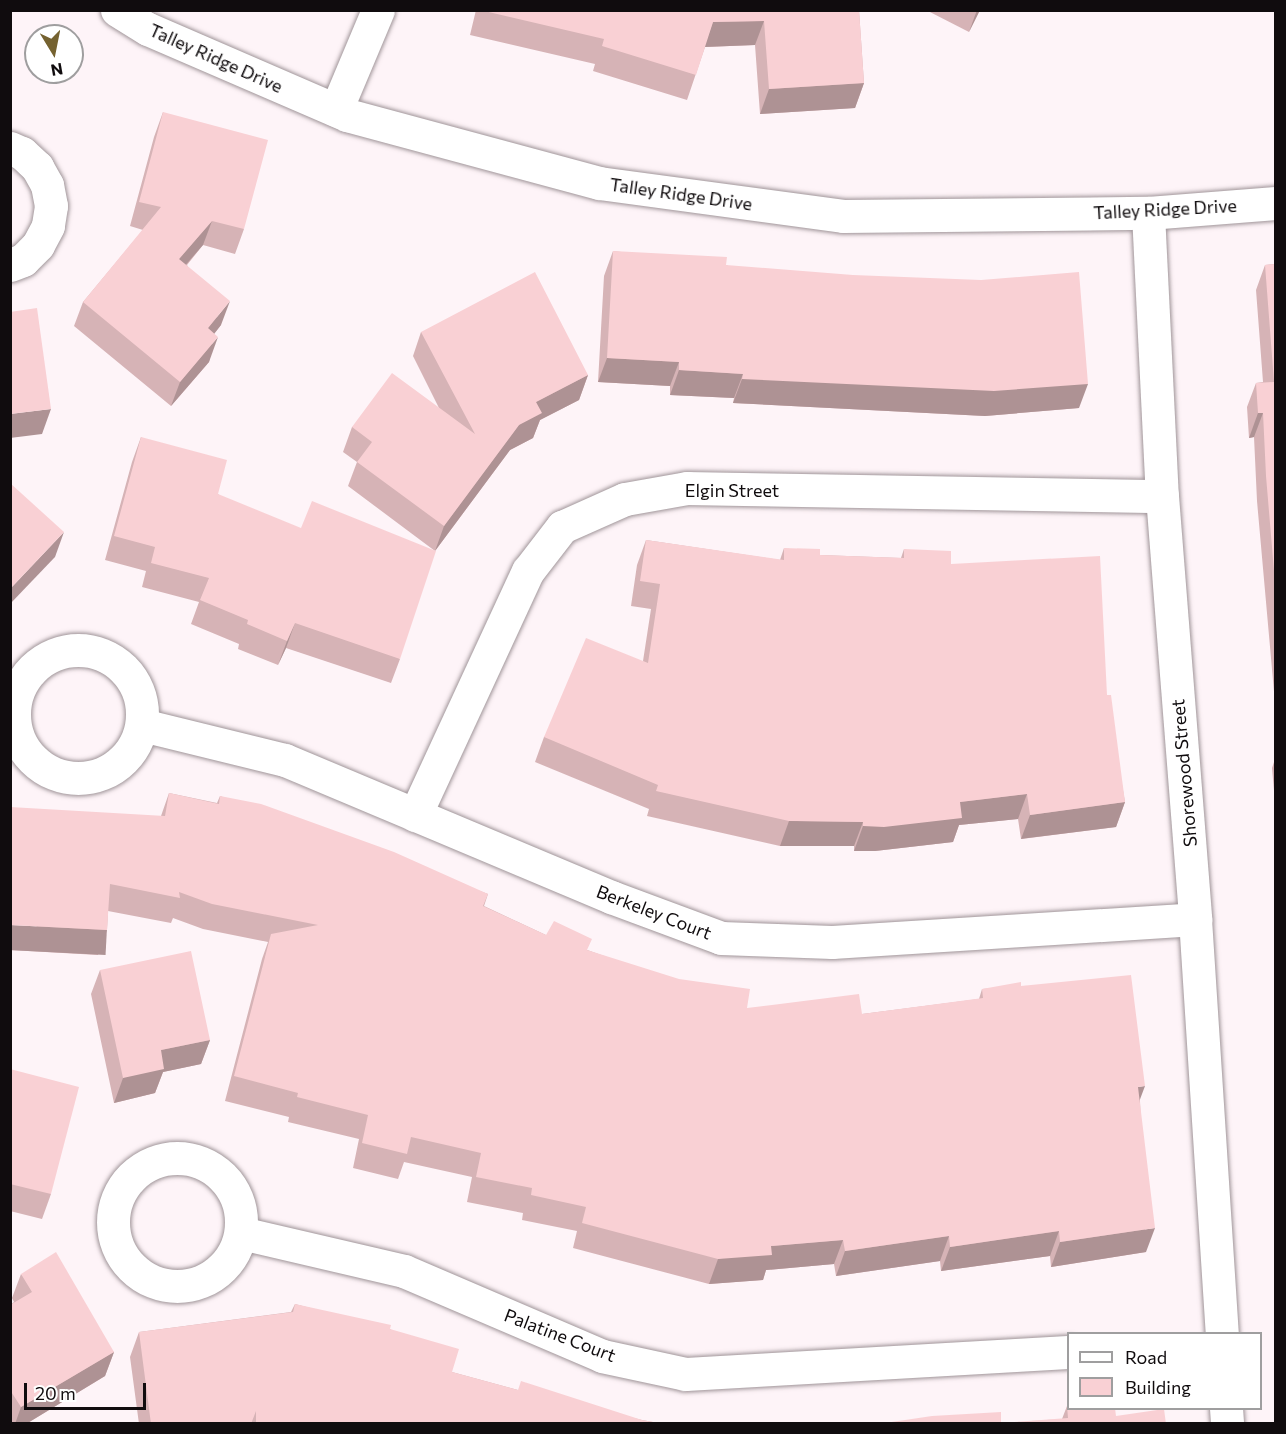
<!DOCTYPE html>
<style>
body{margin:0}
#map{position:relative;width:1286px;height:1434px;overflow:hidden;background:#fef4f8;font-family:Commissioner,sans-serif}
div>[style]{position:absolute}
.roads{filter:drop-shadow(0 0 2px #a09599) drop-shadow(0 0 2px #a09599)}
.minor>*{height:33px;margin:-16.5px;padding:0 16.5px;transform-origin:16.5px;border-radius:16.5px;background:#fff}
.minor>.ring{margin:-16.5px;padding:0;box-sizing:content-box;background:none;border:33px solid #fff;border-radius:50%}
.tertiary>*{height:33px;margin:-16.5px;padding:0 16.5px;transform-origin:16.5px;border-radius:16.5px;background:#fff}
.wall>*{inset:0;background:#d6b3b6}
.shaded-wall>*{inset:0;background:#ae9294;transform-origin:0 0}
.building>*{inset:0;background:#f9d0d4}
span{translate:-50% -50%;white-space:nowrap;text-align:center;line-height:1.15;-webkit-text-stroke:4.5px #fff;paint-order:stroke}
.street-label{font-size:18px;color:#100c0e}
.frame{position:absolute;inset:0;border:12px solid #100c0e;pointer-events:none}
.legend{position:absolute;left:1067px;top:1332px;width:195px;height:78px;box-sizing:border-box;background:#fff;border:2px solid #9f9e9f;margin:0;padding:8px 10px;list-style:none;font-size:18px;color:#100c0e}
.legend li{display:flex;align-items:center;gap:12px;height:30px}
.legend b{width:30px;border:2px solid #9f9e9f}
.north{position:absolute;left:24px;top:24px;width:60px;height:60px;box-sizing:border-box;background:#fff;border:2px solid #9f9e9f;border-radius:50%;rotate:170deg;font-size:16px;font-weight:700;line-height:24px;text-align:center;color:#100c0e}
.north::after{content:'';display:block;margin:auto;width:21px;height:27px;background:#756230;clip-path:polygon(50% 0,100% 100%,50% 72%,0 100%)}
.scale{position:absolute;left:24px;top:1383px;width:122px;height:27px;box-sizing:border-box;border:3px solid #100c0e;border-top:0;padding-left:8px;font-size:18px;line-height:21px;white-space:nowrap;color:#100c0e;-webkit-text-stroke:4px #fff;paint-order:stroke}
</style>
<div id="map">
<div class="roads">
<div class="minor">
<div style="left:336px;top:110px;width:108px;rotate:-67.2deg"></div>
<div style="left:10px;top:148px;width:13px;rotate:23deg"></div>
<div style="left:22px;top:153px;width:21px;rotate:43deg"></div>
<div style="left:37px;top:167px;width:21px;rotate:61deg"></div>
<div style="left:47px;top:185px;width:21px;rotate:79deg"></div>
<div style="left:51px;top:206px;width:20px;rotate:99deg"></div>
<div style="left:48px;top:226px;width:21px;rotate:118deg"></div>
<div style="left:38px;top:245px;width:21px;rotate:135deg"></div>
<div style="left:23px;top:260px;width:14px;rotate:159deg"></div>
<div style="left:1148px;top:213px;width:283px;rotate:87.2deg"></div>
<div style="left:1162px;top:496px;width:424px;rotate:85.5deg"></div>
<div style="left:1195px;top:919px;width:416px;rotate:86.3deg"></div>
<div class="ring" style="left:14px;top:650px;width:95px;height:95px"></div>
<div style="left:142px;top:725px;width:147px;rotate:13.8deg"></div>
<div style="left:285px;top:760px;width:354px;rotate:22.8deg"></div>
<div style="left:611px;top:897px;width:117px;rotate:20.4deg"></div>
<div style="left:721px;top:938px;width:111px;rotate:2.1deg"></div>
<div style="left:832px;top:942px;width:364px;rotate:-3.6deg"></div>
<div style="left:415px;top:815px;width:269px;rotate:-65.2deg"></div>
<div style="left:528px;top:571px;width:56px;rotate:-52.3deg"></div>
<div style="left:562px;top:527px;width:69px;rotate:-24deg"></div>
<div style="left:625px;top:499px;width:63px;rotate:-10.1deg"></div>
<div style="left:687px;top:488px;width:475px;rotate:1deg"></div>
<div class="ring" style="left:113px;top:1158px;width:95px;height:95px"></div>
<div style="left:241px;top:1233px;width:167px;rotate:13.1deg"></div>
<div style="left:404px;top:1271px;width:215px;rotate:23.2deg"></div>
<div style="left:602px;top:1356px;width:85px;rotate:12.2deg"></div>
<div style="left:685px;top:1374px;width:384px;rotate:-3.3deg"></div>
<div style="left:1226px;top:1408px;width:16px;rotate:86deg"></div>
</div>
<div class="tertiary">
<div style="left:117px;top:10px;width:36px;rotate:32deg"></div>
<div style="left:148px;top:29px;width:217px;rotate:23.4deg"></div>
<div style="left:347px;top:115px;width:261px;rotate:15.1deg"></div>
<div style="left:599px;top:183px;width:246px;rotate:7.7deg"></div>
<div style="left:843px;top:216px;width:305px;rotate:-0.6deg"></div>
<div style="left:1148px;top:213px;width:128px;rotate:-4.5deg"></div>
</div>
</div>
<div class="wall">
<div style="clip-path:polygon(476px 10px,859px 10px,864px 83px,855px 108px,760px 114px,755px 45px,705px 47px,687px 100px,593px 71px,595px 64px,470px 35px)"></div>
<div style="clip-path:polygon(926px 10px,980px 10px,969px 32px)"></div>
<div style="clip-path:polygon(163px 112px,244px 229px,235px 254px,203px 245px,187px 265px,221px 325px,214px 334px,209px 362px,171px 406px,74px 326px,83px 302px,143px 230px,130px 226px,154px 137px)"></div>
<div style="clip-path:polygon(613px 251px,726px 265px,1079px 408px,985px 416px,733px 403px,734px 398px,670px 395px,670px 386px,598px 382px,604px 276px)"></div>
<div style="clip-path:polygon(1275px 264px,1275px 703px,1257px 501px,1254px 437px,1249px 438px,1247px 407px,1256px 383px,1263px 382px,1256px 290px,1265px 265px)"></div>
<div style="clip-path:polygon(421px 332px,588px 375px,579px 400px,540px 420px,533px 438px,510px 450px,435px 551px,348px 486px,357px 462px,343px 452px,352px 427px,439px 408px,413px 356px)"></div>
<div style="clip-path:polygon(141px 437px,218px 494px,400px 659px,391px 683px,286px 648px,278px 665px,238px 649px,239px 644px,191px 624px,199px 602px,142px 587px,146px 571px,105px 560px,132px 462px)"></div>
<div style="clip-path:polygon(646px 540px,780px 560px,784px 548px,820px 555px,901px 558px,904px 549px,951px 564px,1107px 695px,1125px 802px,1116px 827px,1021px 839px,1018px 819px,959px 825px,953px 842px,875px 851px,854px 851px,854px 846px,780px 846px,647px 816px,649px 809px,535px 762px,544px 737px,643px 661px,651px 609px,631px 606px,637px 565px)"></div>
<div style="clip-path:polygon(1275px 759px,1275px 802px,1272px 768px)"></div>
<div style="clip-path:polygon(169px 793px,217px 803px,220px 796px,488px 894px,484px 906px,546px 935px,747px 1008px,862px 1014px,979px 999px,982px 989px,1021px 986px,1140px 1101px,1146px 1252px,1051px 1267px,1050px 1256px,941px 1271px,940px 1261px,836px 1276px,834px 1264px,766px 1270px,763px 1280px,709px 1284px,573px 1248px,577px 1231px,522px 1220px,523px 1213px,467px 1202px,472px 1177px,404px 1162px,398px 1179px,353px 1168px,359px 1139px,288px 1122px,289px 1117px,225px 1101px,262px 959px,268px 942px,203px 929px,173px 918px,171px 923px,108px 911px,107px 930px,98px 955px,10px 950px,161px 816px)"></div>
<div style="clip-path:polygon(100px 970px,210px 1040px,201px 1064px,163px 1072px,155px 1093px,114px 1103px,91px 994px)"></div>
<div style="clip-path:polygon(10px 1069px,51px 1194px,42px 1219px,10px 1211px)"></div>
<div style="clip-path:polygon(21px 1274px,114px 1352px,105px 1376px,26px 1424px,10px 1424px,10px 1305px,14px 1302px,12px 1298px)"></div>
<div style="clip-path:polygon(295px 1304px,390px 1329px,452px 1372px,518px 1390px,642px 1420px,664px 1424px,139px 1424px,130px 1357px,139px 1332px,291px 1312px)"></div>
<div style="clip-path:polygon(1067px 1406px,1116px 1416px,1001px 1423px,1062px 1419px)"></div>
</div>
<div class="shaded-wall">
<div style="clip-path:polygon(977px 10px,980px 10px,969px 32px)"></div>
<div style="clip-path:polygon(764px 21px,755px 45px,704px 47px,713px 22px)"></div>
<div style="clip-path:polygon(864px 83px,855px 108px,760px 114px,769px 89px)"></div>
<div style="clip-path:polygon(212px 221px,203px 245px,170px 283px,179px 259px)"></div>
<div style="clip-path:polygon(230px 301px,221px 325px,199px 353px,208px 328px)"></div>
<div style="clip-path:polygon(218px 337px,209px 362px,171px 406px,180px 382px)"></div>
<div style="clip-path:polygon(607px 358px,679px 362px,670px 386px,598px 382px)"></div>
<div style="clip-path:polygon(679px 370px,743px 374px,734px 398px,670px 395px)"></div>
<div style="clip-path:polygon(588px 375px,579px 400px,540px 420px,533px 438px,510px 450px,435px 551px,444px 526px,536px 402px)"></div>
<div style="clip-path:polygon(742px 379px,1088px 384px,1079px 408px,985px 416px,733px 403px)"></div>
<div style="clip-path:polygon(51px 409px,42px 434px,10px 438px,10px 414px)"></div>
<div style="clip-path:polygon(1258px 413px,1263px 413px,1254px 437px,1249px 438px)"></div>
<div style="clip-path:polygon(64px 532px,55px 557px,10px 604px,10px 589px)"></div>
<div style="clip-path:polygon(295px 623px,286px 648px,278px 665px,287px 641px)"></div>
<div style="clip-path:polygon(1027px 794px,1018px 819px,959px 825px,953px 842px,875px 851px,854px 851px,863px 826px,960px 802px)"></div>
<div style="clip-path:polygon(1125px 802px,1116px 827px,1021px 839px,1030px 815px)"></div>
<div style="clip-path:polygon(789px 821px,863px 822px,854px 846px,780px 846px)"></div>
<div style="left:10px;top:925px;width:97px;height:25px;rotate:3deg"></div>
<div style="clip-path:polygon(210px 1040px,201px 1064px,163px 1072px,155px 1093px,114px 1103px,123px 1078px,161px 1050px)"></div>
<div style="clip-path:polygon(1145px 1086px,1136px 1110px,1138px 1087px)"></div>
<div style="clip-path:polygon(1155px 1228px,1146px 1252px,1051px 1267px,1060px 1242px)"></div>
<div style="clip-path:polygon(1059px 1231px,1050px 1256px,941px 1271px,950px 1247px)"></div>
<div style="clip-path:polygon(949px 1236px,940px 1261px,836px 1276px,845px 1251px)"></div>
<div style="clip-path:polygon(843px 1240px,834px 1264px,766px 1270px,763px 1280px,709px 1284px,718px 1259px,771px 1246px)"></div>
<div style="clip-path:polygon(114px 1352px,105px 1376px,26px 1424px,15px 1424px,21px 1407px)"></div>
</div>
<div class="building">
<div style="clip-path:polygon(480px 10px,859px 10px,864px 83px,769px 89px,764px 21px,713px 22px,696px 75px,602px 46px,604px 39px)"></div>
<div style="clip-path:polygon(163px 112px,268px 140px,244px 229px,212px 221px,179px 259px,230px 301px,208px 328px,218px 337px,180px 382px,83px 302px,161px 207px,139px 202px)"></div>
<div style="clip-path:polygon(613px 251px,727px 257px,726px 265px,853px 275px,981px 280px,1079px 272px,1088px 384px,994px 391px,742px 379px,743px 374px,679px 370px,679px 362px,607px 358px)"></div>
<div style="clip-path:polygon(1275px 264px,1275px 583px,1266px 476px,1263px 413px,1258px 413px,1256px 383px,1274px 382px,1265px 265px)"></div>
<div style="clip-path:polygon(535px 272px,588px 375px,536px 402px,542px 413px,519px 425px,444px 526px,357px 462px,372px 442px,352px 427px,392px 373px,475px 434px,421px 332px)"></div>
<div style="clip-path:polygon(37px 308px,51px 409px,10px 414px,10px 312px)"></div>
<div style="clip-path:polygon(141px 437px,227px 460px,218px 494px,301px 528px,312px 501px,436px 551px,400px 659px,295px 623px,287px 641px,247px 624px,248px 620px,200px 600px,209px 578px,151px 563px,155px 547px,114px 536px)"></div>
<div style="clip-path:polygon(10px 483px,64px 532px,10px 589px)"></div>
<div style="clip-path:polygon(646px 540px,784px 560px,784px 548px,820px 549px,820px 555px,904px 558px,904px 549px,951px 551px,951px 564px,1100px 556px,1107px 695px,1111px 695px,1125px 802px,1030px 815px,1027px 794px,960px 802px,962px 818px,884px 827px,863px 826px,863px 822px,789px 821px,656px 791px,658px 785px,544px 737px,586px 638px,648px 663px,660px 584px,640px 581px)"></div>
<div style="clip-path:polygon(169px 793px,219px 804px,220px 796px,261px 804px,394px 852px,488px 894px,483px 906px,546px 935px,554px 921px,592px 939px,587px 950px,679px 979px,750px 989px,747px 1008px,859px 994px,862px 1014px,983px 998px,982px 989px,1021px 982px,1021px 986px,1131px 975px,1145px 1086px,1138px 1087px,1155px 1228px,1060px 1242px,1059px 1231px,950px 1247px,949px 1236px,845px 1251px,843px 1240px,771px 1246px,772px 1255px,718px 1259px,582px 1223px,586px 1207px,531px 1195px,532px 1188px,476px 1177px,481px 1153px,411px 1137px,407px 1154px,362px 1143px,368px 1115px,297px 1097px,298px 1093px,234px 1076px,271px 934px,318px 925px,212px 904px,179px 892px,180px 898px,110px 884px,107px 930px,10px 925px,10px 807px,165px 816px)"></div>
<div style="clip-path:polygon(191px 951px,210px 1040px,161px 1050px,164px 1069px,123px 1078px,100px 970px)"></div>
<div style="clip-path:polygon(10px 1069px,79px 1087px,51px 1194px,10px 1184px)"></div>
<div style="clip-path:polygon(56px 1252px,114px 1352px,21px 1407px,10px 1390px,10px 1305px,32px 1292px,21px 1274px)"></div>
<div style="clip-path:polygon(295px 1304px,391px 1325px,390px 1329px,459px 1349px,452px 1372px,518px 1390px,521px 1381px,642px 1420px,664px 1424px,256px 1424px,256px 1411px,251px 1424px,151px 1424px,139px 1332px,293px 1312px)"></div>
<div style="clip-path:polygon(1067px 1406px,1068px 1406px,1068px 1408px,1115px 1408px,1116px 1416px,1164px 1409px,1166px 1424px,878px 1424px,932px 1416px,1001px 1412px,1001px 1423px,1068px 1418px)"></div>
</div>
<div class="street-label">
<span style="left:216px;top:58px;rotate:24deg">Talley Ridge Drive</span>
<span style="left:681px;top:194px;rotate:8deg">Talley Ridge Drive</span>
<span style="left:1165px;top:209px;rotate:-3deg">Talley Ridge Drive</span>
<span style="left:732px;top:490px">Elgin Street</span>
<span style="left:1184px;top:773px;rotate:-95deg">Shorewood Street</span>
<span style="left:654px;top:912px;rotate:21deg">Berkeley Court</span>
<span style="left:560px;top:1335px;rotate:21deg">Palatine Court</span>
</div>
<div class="frame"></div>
<ul class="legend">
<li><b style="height:8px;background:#fff"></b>Road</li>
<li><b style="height:16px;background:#f9d0d4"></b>Building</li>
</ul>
<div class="north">N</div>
<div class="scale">20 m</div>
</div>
